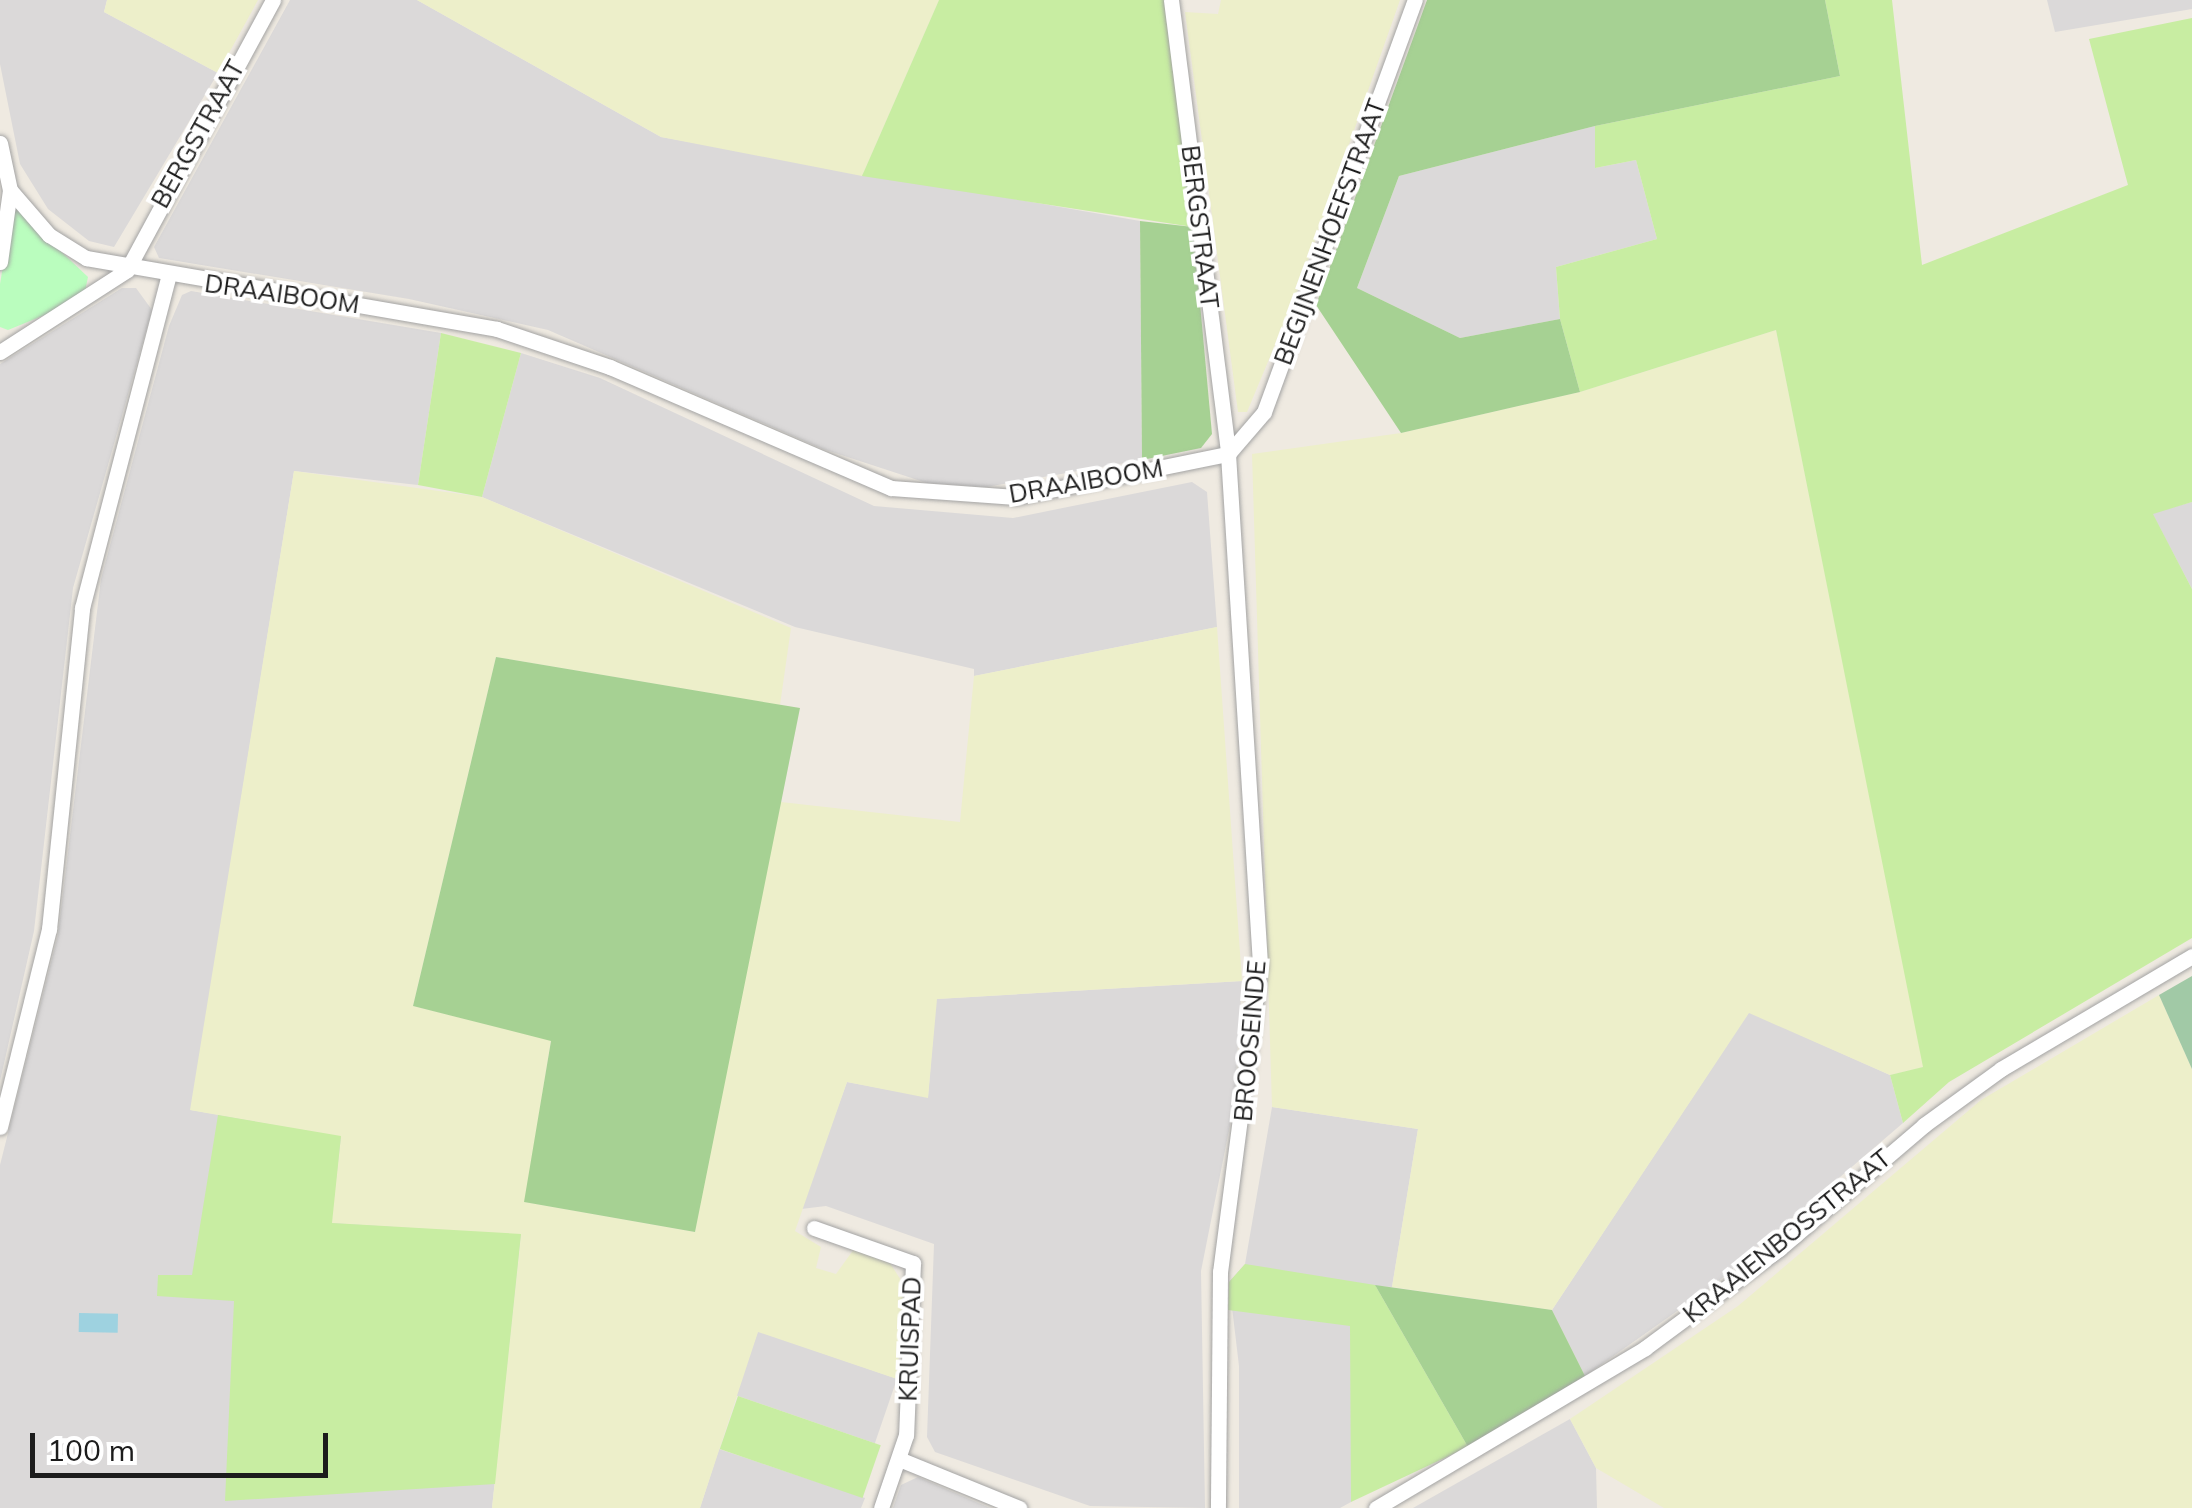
<!DOCTYPE html>
<style>
body{margin:0}
#map{position:relative;width:2192px;height:1508px;overflow:hidden;background:#efeae1;font-family:Mulish,sans-serif}
div>[style]{position:absolute}
.residential>*{inset:0;background:#dbd9d9;transform-origin:0 0}
.farmland>*{inset:0;background:#edefca}
.grass>*{inset:0;background:#c8eda2;transform-origin:0 0}
.forest>*{inset:0;background:#a6d193}
.cemetery>*{inset:0;background:#a1c9a6}
.park>*{inset:0;background:#bafdbe}
.water>*{inset:0;background:#9ed2e0;transform-origin:0 0}
.roads{filter:drop-shadow(0 0 2px #a3a3a3) drop-shadow(0 0 2px #a3a3a3)}
.minor>*{height:15px;margin:-7.5px;padding:0 7.5px;transform-origin:7.5px;border-radius:7.5px;background:#fff}
span{translate:-50% -50%;white-space:nowrap;text-align:center;line-height:1.15;-webkit-text-stroke:8px #fff;paint-order:stroke}
.street-label{font-size:25px;color:#1c1c1c}
.scale{position:absolute;left:30px;top:1433px;width:298px;height:45px;box-sizing:border-box;border:5px solid #1c1c1c;border-top:0;padding-left:12px;font-size:30px;line-height:35px;white-space:nowrap;color:#1c1c1c;-webkit-text-stroke:8px #fff;paint-order:stroke}
</style>
<div id="map">
<div class="residential">
<div style="clip-path:polygon(0 0,107px 0,104px 12px,218px 73px,114px 247px,89px 241px,48px 209px,20px 164px,0 64px)"></div>
<div style="clip-path:polygon(290px 0,417px 0,661px 137px,1140px 221px,1142px 460px,986px 487px,927px 483px,823px 449px,548px 330px,409px 299px,159px 258px,154px 247px)"></div>
<div style="clip-path:polygon(2047px 0,2192px 0,2192px 9px,2055px 32px)"></div>
<div style="clip-path:polygon(1595px 126px,1595px 168px,1636px 160px,1657px 239px,1556px 267px,1560px 319px,1460px 338px,1357px 288px,1399px 176px)"></div>
<div style="clip-path:polygon(122px 288px,136px 288px,152px 310px,73px 588px,34px 931px,0 1081px,0 364px)"></div>
<div style="clip-path:polygon(191px 291px,441px 333px,418px 485px,294px 471px,191px 1110px,341px 1136px,521px 1234px,492px 1508px,0 1508px,0 1165px,58px 935px,101px 579px,169px 326px,182px 295px)"></div>
<div style="clip-path:polygon(521px 353px,600px 378px,874px 506px,1013px 518px,1192px 482px,1207px 492px,1217px 627px,974px 676px,974px 669px,795px 627px,482px 497px)"></div>
<div style="clip-path:polygon(2192px 502px,2192px 589px,2152px 513px)"></div>
<div style="clip-path:polygon(1242px 981px,1234px 1105px,1201px 1271px,1205px 1508px,1090px 1506px,935px 1452px,927px 1437px,934px 1244px,826px 1206px,801px 1209px,847px 1082px,928px 1097px,936px 999px)"></div>
<div style="clip-path:polygon(1749px 1012px,1890px 1075px,1903px 1123px,1714px 1285px,1585px 1376px,1552px 1310px)"></div>
<div style="clip-path:polygon(1272px 1107px,1418px 1129px,1392px 1287px,1376px 1286px,1351px 1502px,1340px 1508px,1239px 1508px,1239px 1366px,1229px 1282px,1245px 1264px)"></div>
<div style="left:758px;top:1331px;width:147px;height:68px;rotate:19deg"></div>
<div style="clip-path:polygon(1570px 1419px,1596px 1468px,1597px 1508px,1413px 1508px)"></div>
<div style="clip-path:polygon(719px 1449px,865px 1498px,861px 1508px,700px 1508px)"></div>
<div style="clip-path:polygon(918px 1477px,990px 1508px,893px 1508px,901px 1485px)"></div>
</div>
<div class="farmland">
<div style="clip-path:polygon(107px 0,258px 0,218px 73px,104px 12px)"></div>
<div style="clip-path:polygon(417px 0,939px 0,862px 176px,661px 137px)"></div>
<div style="clip-path:polygon(1221px 0,1400px 0,1297px 292px,1247px 412px,1238px 412px,1185px 12px,1218px 14px)"></div>
<div style="clip-path:polygon(1776px 330px,1924px 1067px,1890px 1075px,1749px 1013px,1552px 1310px,1392px 1287px,1418px 1129px,1272px 1107px,1252px 454px,1401px 433px,1580px 392px)"></div>
<div style="clip-path:polygon(294px 471px,482px 497px,791px 628px,780px 705px,496px 657px,413px 1006px,551px 1040px,525px 1202px,695px 1232px,763px 800px,960px 822px,974px 676px,1217px 627px,1242px 981px,937px 999px,928px 1098px,847px 1082px,795px 1231px,821px 1247px,816px 1268px,836px 1274px,854px 1249px,890px 1263px,904px 1285px,897px 1379px,758px 1332px,700px 1508px,492px 1508px,521px 1235px,331px 1223px,341px 1137px,190px 1110px)"></div>
<div style="clip-path:polygon(2159px 995px,2192px 1069px,2192px 1508px,1664px 1508px,1596px 1468px,1570px 1419px,1738px 1306px,1981px 1100px)"></div>
</div>
<div class="grass">
<div style="clip-path:polygon(939px 0,1164px 0,1193px 227px,862px 176px)"></div>
<div style="clip-path:polygon(1825px 0,1892px 0,1922px 265px,2128px 185px,2089px 39px,2192px 18px,2192px 502px,2153px 514px,2192px 589px,2192px 938px,1949px 1082px,1903px 1123px,1890px 1075px,1923px 1067px,1776px 330px,1580px 392px,1560px 319px,1556px 267px,1657px 239px,1636px 160px,1595px 168px,1595px 126px,1840px 76px)"></div>
<div style="clip-path:polygon(441px 333px,521px 353px,482px 497px,418px 485px)"></div>
<div style="clip-path:polygon(218px 1115px,341px 1136px,332px 1223px,521px 1234px,495px 1484px,225px 1501px,234px 1301px,157px 1296px,158px 1275px,192px 1275px)"></div>
<div style="clip-path:polygon(1245px 1264px,1375px 1285px,1468px 1447px,1351px 1502px,1350px 1326px,1228px 1310px,1229px 1282px)"></div>
<div style="left:738px;top:1396px;width:151px;height:56px;rotate:19deg"></div>
</div>
<div class="forest">
<div style="clip-path:polygon(1427px 0,1825px 0,1840px 76px,1595px 126px,1399px 176px,1357px 288px,1460px 338px,1560px 319px,1580px 392px,1401px 433px,1316px 305px)"></div>
<div style="clip-path:polygon(1140px 221px,1193px 227px,1212px 434px,1201px 448px,1142px 460px)"></div>
<div style="clip-path:polygon(496px 657px,800px 708px,695px 1232px,524px 1202px,551px 1041px,413px 1006px)"></div>
<div style="clip-path:polygon(1375px 1285px,1552px 1310px,1585px 1376px,1468px 1447px)"></div>
</div>
<div class="cemetery">
<div style="clip-path:polygon(2192px 976px,2192px 1069px,2159px 995px)"></div>
</div>
<div class="park">
<div style="clip-path:polygon(13px 206px,88px 277px,85px 291px,52px 312px,8px 330px,0 327px,0 284px)"></div>
</div>
<div class="water">
<div style="left:79px;top:1313px;width:39px;height:19px;rotate:1deg"></div>
</div>
<div class="roads">
<div class="minor">
<div style="left:1171px;top:0;width:458px;rotate:82.8deg"></div>
<div style="left:1228px;top:454px;width:511px;rotate:86.41deg"></div>
<div style="left:1260px;top:964px;width:311px;rotate:97.4deg"></div>
<div style="left:1220px;top:1272px;width:236px;rotate:90.5deg"></div>
<div style="left:0;top:143px;width:48px;rotate:78deg"></div>
<div style="left:10px;top:190px;width:60px;rotate:49.1deg"></div>
<div style="left:49px;top:235px;width:44px;rotate:31.9deg"></div>
<div style="left:86px;top:258px;width:417px;rotate:9.8deg"></div>
<div style="left:497px;top:329px;width:119px;rotate:18.6deg"></div>
<div style="left:610px;top:367px;width:306px;rotate:23.3deg"></div>
<div style="left:891px;top:488px;width:125px;rotate:4.1deg"></div>
<div style="left:1016px;top:497px;width:216px;rotate:-11.5deg"></div>
<div style="left:0;top:262px;width:73px;rotate:-82.1deg"></div>
<div style="left:0;top:352px;width:151px;rotate:-32.8deg"></div>
<div style="left:127px;top:270px;width:307px;rotate:-61.6deg"></div>
<div style="left:1228px;top:454px;width:55px;rotate:-49.4deg"></div>
<div style="left:1264px;top:412px;width:439px;rotate:-69.9deg"></div>
<div style="left:0;top:1127px;width:204px;rotate:-76.1deg"></div>
<div style="left:49px;top:929px;width:323px;rotate:-84.1deg"></div>
<div style="left:82px;top:608px;width:342px;rotate:-75.4deg"></div>
<div style="left:814px;top:1228px;width:105px;rotate:19.5deg"></div>
<div style="left:913px;top:1263px;width:172px;rotate:92.3deg"></div>
<div style="left:906px;top:1435px;width:77px;rotate:108.9deg"></div>
<div style="left:899px;top:1459px;width:130px;rotate:22.2deg"></div>
<div style="left:1376px;top:1508px;width:313px;rotate:-30.7deg"></div>
<div style="left:1645px;top:1348px;width:167px;rotate:-36.5deg"></div>
<div style="left:1779px;top:1249px;width:191px;rotate:-40.5deg"></div>
<div style="left:1924px;top:1125px;width:95px;rotate:-36deg"></div>
<div style="left:2001px;top:1069px;width:222px;rotate:-30.6deg"></div>
</div>
</div>
<div class="street-label">
<span style="left:198px;top:134px;rotate:-61deg">BERGSTRAAT</span>
<span style="left:1200px;top:227px;rotate:83deg">BERGSTRAAT</span>
<span style="left:1330px;top:232px;rotate:-70deg">BEGIJNENHOEFSTRAAT</span>
<span style="left:282px;top:294px;rotate:8deg">DRAAIBOOM</span>
<span style="left:1086px;top:481px;rotate:-10deg">DRAAIBOOM</span>
<span style="left:1250px;top:1041px;rotate:-85deg">BROOSEINDE</span>
<span style="left:1787px;top:1236px;rotate:-39deg">KRAAIENBOSSTRAAT</span>
<span style="left:910px;top:1339px;rotate:-88deg">KRUISPAD</span>
</div>
<div class="scale">100 m</div>
</div>
